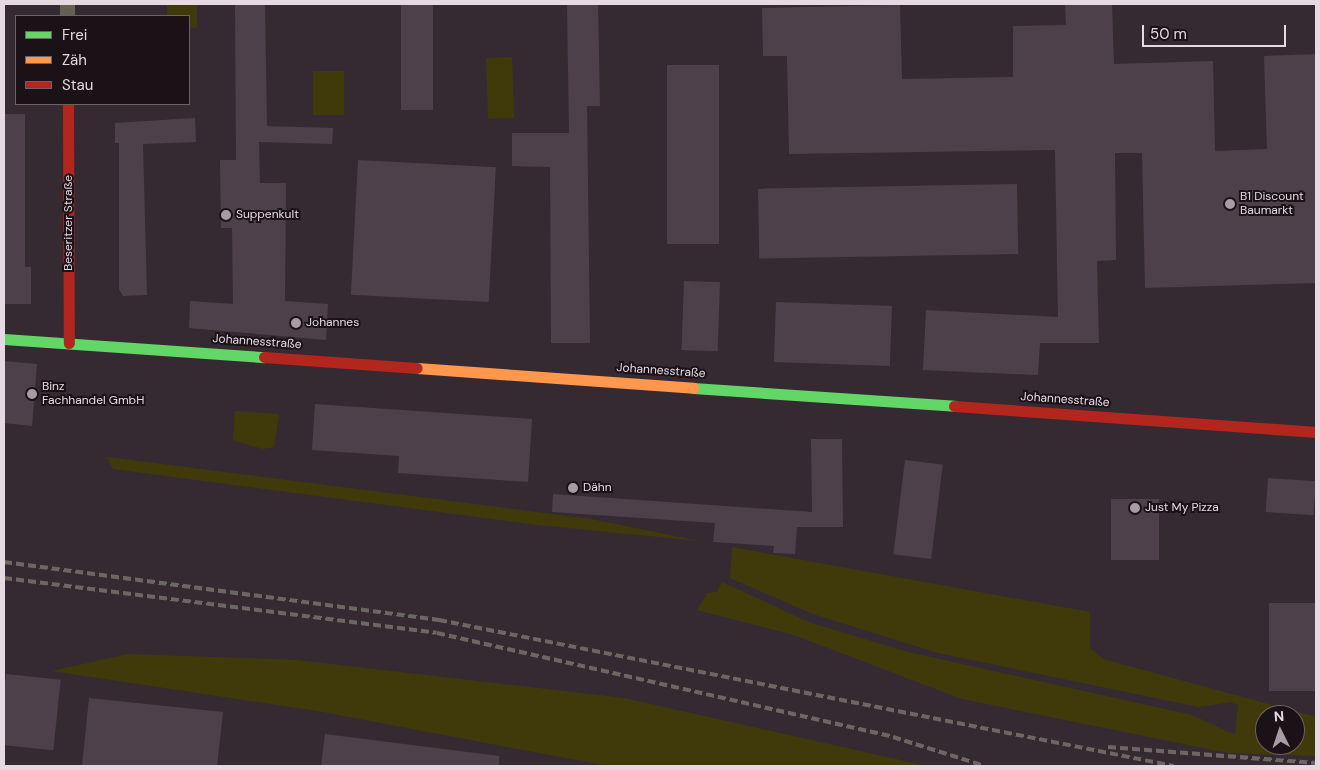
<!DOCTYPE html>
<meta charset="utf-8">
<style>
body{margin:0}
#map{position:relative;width:1320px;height:770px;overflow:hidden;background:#362a32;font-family:"DM Sans",sans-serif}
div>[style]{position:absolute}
.green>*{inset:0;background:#403a0b;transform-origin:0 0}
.building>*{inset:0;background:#4e404a;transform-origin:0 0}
.street>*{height:15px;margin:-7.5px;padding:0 7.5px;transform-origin:7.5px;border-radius:7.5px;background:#646054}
.fast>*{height:11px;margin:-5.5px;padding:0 5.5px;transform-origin:5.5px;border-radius:5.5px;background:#63d668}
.slow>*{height:11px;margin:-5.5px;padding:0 5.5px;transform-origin:5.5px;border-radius:5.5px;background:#ff974d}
.jam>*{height:11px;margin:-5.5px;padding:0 5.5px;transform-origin:5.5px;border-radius:5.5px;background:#b3261e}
.rail>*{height:4px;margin-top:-2px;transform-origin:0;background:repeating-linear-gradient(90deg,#6c6762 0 8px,transparent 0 12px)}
.dots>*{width:14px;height:14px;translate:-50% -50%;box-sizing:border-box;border:2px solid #1b1218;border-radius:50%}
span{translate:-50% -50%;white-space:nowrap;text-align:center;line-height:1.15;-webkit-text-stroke:4px #1b1218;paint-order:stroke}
.poi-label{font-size:12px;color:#e6d9e1}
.left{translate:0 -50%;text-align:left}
.street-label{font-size:12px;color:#e6d9e1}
.frame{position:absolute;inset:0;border:5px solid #e6d9e1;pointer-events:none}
.legend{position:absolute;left:15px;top:15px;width:175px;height:90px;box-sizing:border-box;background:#1b1218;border:1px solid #6c6268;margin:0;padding:6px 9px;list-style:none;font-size:15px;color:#e6d9e1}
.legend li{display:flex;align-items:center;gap:10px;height:25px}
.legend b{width:25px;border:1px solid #6c6268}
.north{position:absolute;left:1255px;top:705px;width:50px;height:50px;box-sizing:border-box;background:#1b1218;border:1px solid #6c6268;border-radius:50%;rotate:356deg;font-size:14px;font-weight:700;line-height:20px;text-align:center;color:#e6d9e1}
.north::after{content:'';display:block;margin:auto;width:18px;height:22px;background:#a89ca4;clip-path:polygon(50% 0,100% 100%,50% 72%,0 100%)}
.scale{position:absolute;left:1142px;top:25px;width:144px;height:22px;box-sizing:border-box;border:2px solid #e6d9e1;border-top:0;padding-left:6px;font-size:15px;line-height:18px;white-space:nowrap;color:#e6d9e1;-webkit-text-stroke:4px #1b1218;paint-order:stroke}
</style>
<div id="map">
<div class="green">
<div style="clip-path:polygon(167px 4px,197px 4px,197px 28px,189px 28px,189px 16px,167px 16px)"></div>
<div style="left:512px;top:57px;width:61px;height:26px;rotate:88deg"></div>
<div style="left:313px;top:71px;width:31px;height:44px"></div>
<div style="clip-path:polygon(235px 411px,279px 414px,274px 447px,263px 449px,233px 440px)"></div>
<div style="clip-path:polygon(107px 457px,591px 519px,699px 541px,538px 525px,113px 469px)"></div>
<div style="clip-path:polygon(evenodd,732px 547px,1090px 612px,1090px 648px,1103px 659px,1316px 717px,1316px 756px,1228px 753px,962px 699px,794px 635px,697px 610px,707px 593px,717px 592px,722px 582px,811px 623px,908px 652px,1192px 715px,1235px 735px,1238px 705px,1231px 702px,1199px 707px,938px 653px,813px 614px,730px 578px,732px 547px,1295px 715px,1295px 745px,1265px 745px,1265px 731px,1256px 730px,1257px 716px,1295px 715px)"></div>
<div style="clip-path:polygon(128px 654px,297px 660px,624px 698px,927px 766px,608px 766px,318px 711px,52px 671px)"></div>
</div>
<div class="building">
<div style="clip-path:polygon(235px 4px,265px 4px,267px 126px,333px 128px,332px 144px,259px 142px,260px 183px,286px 183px,285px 301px,328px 304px,326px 340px,189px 328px,190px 301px,233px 304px,232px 228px,221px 228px,220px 160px,236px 160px)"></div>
<div style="left:401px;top:4px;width:32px;height:106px"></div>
<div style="clip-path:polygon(567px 4px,598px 4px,600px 106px,587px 106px,590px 343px,551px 343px,550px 167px,512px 166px,512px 133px,569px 133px)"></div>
<div style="clip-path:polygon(1065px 4px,1112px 4px,1114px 64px,1213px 61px,1215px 151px,1267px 149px,1264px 56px,1316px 54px,1316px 283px,1145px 288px,1142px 153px,1115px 153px,1116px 260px,1097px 261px,1099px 343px,1040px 343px,1038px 375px,923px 370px,926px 310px,1058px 317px,1055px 150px,789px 154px,787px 56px,763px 56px,762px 8px,900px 5px,902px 79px,1013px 77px,1013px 26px,1066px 25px)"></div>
<div style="left:667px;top:65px;width:52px;height:179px"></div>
<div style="clip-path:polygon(4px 114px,25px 114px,25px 267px,31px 267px,31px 304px,4px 304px)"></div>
<div style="clip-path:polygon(195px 118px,196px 142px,143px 144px,147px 295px,123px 296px,119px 289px,119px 143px,115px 143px,115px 123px)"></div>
<div style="left:358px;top:160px;width:138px;height:135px;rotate:3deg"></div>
<div style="left:1017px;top:184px;width:70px;height:259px;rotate:89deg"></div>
<div style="left:684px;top:281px;width:36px;height:69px;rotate:2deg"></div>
<div style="left:776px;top:302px;width:116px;height:60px;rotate:2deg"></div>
<div style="clip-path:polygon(4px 361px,37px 364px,32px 426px,4px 423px)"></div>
<div style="clip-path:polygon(315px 404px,532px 419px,528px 482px,398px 473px,399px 456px,312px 450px)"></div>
<div style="clip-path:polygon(811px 439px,842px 439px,843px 527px,797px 527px,795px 554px,773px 553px,774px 546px,713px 542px,715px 523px,552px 512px,553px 494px,812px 512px)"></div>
<div style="left:905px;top:460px;width:38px;height:95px;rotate:7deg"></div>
<div style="left:1268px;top:478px;width:48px;height:34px;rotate:4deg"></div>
<div style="left:1111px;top:499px;width:48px;height:61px"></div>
<div style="left:1269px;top:603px;width:47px;height:88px"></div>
<div style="left:6px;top:674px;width:55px;height:71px;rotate:6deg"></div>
<div style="clip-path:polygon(89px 698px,223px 712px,217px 766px,82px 766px)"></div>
<div style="clip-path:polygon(325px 734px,499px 756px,499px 766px,321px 766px)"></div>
</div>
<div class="street">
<div style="left:67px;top:4px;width:12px;rotate:90deg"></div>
</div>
<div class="fast">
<div style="left:4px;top:339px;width:261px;rotate:4deg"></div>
<div style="left:693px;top:388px;width:262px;rotate:3.9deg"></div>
</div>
<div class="slow">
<div style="left:417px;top:368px;width:277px;rotate:4.1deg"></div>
</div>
<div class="jam">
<div style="left:68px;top:104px;width:239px;rotate:89.8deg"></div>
<div style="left:264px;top:357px;width:153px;rotate:4.1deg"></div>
<div style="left:954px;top:406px;width:363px;rotate:4.1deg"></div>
</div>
<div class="rail">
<div style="left:4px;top:562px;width:439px;rotate:7.6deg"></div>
<div style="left:439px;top:620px;width:749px;rotate:11.23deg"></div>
<div style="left:4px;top:578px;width:436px;rotate:7.2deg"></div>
<div style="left:437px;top:633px;width:468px;rotate:12.8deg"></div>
<div style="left:893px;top:737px;width:96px;rotate:17.5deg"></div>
<div style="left:1108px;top:747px;width:209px;rotate:4.4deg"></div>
</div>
<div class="dots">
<div style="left:1230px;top:204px;background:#a89ca4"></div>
<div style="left:226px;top:215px;background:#a89ca4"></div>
<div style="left:296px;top:323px;background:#a89ca4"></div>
<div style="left:32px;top:394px;background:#a89ca4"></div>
<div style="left:573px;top:488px;background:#a89ca4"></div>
<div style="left:1135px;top:508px;background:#a89ca4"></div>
</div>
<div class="poi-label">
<span class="left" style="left:1240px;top:204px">B1 Discount<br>Baumarkt</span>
<span class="left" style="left:236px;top:215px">Suppenkult</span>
<span class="left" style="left:306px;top:323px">Johannes</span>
<span class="left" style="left:42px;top:394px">Binz<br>Fachhandel GmbH</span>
<span class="left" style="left:583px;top:488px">Dähn</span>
<span class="left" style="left:1145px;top:508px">Just My Pizza</span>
</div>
<div class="street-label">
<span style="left:69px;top:223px;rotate:-90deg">Beseritzer Straße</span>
<span style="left:257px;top:342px;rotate:4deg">Johannesstraße</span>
<span style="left:661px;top:371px;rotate:4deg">Johannesstraße</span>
<span style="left:1065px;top:400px;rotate:4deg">Johannesstraße</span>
</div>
<div class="frame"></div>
<ul class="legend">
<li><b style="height:6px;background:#63d668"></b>Frei</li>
<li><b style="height:6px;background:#ff974d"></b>Zäh</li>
<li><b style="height:6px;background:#b3261e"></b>Stau</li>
</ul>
<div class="north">N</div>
<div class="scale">50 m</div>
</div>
